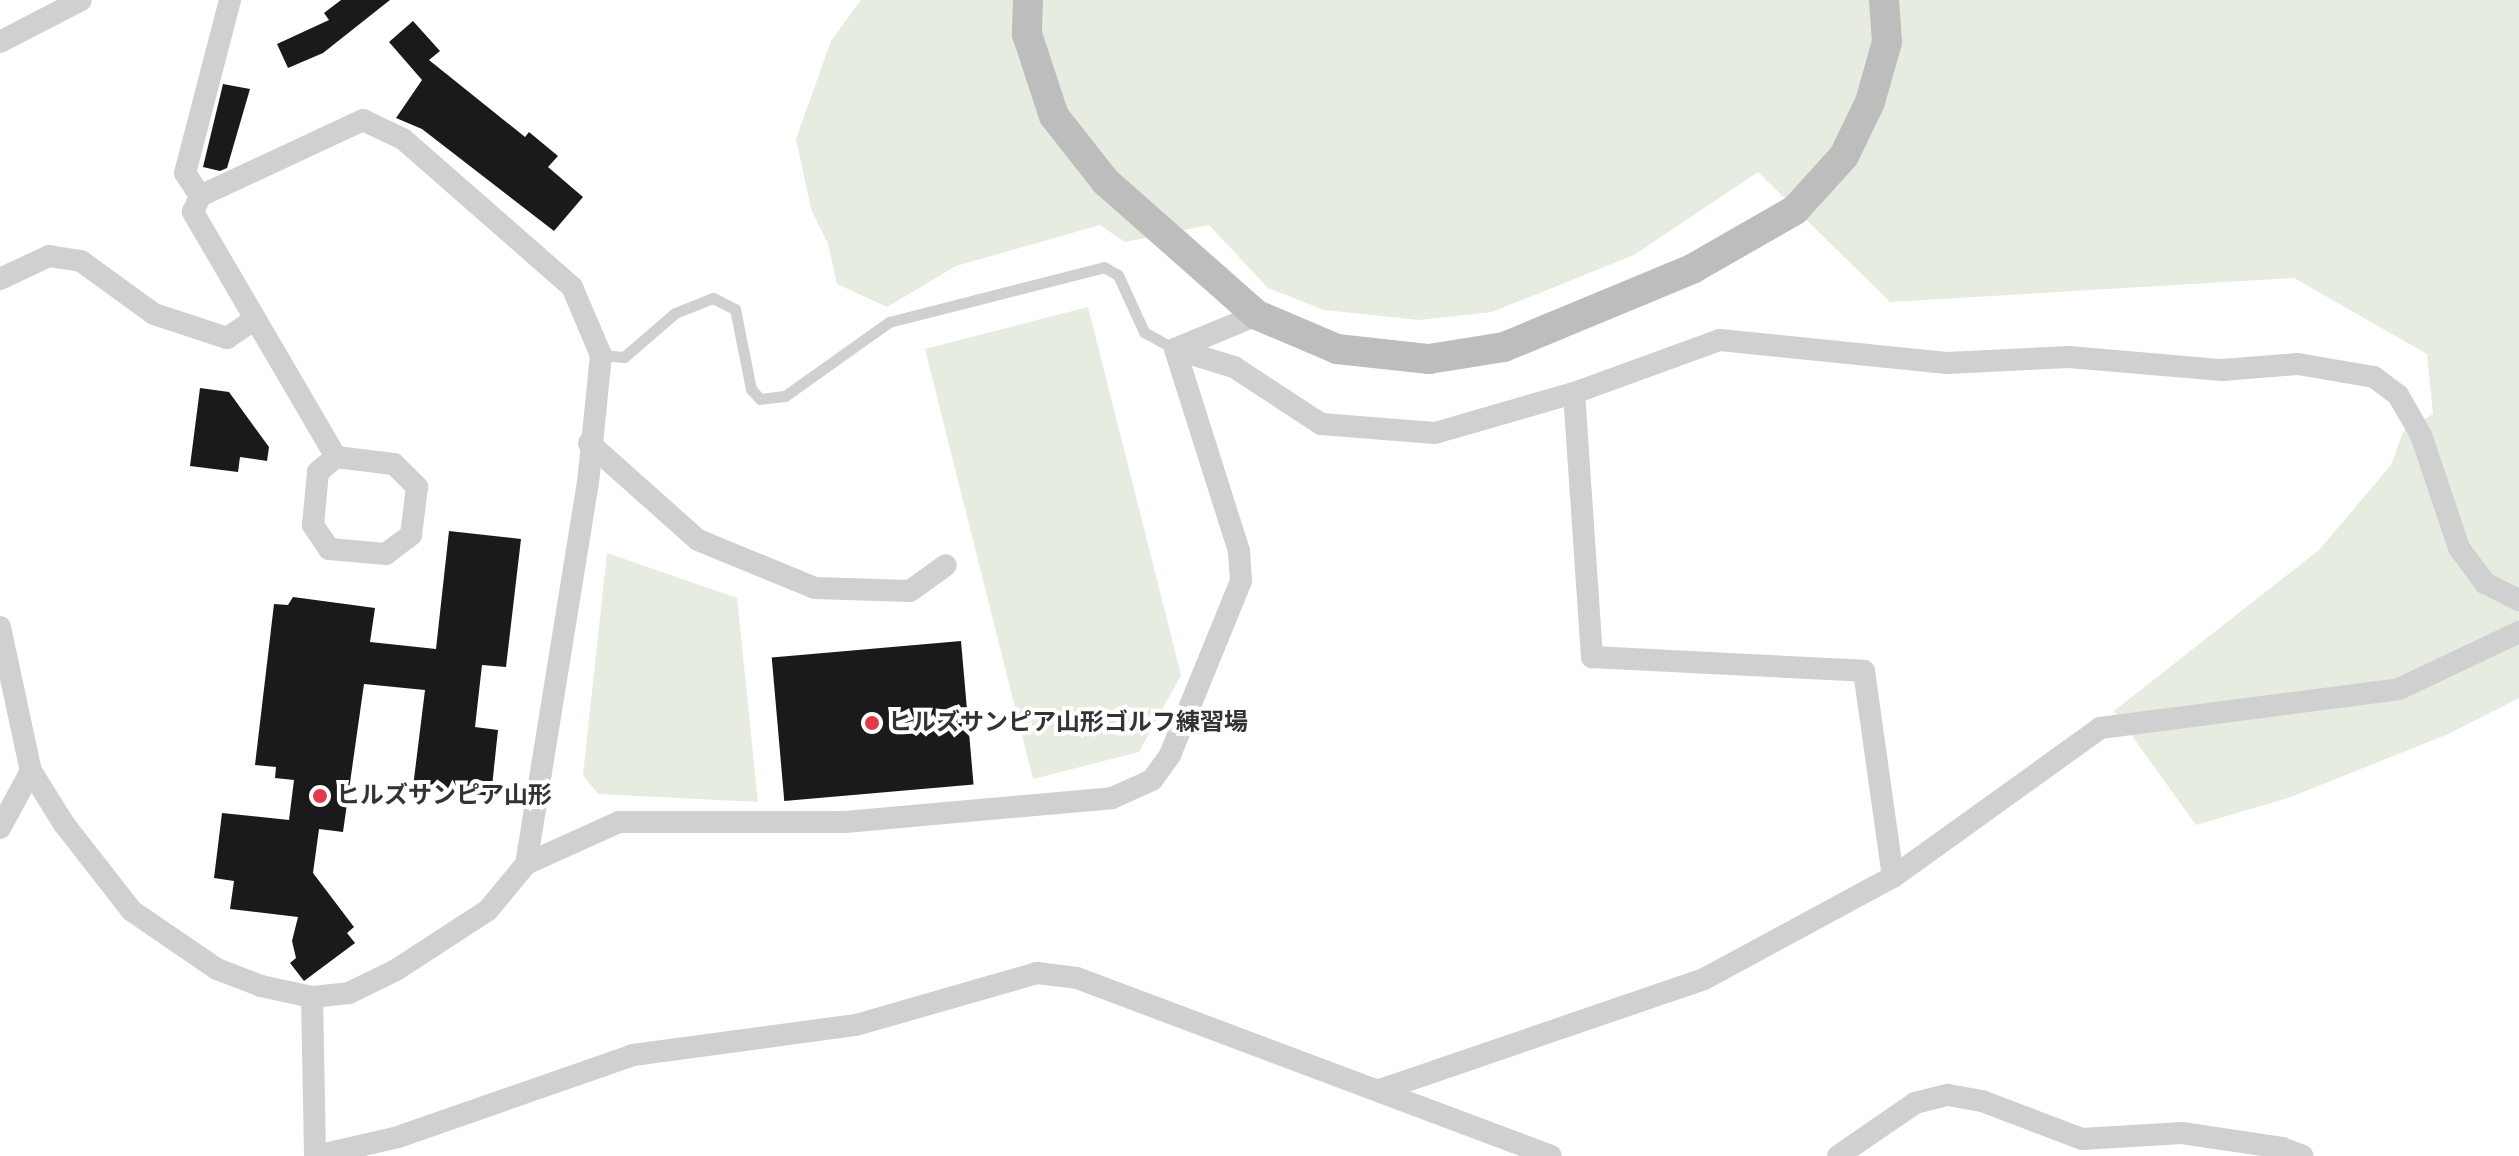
<!DOCTYPE html>
<meta charset="utf-8">
<style>
body{margin:0}
#map{position:relative;width:2519px;height:1156px;overflow:hidden;background:#fff;font-family:Karla,"Noto Sans JP",sans-serif}
div>[style]{position:absolute}
.green>*{inset:0;background:#e6ecdf}
.building>*{inset:0;background:#1a1a1a;transform-origin:0 0}
.lane>*{height:11px;margin:-5.5px;padding:0 5.5px;transform-origin:5.5px;border-radius:5.5px;background:#d0d0d0}
.street>*{height:22px;margin:-11px;padding:0 11px;transform-origin:11px;border-radius:11px;background:#d0d0d0}
.secondary>*{height:30px;margin:-15px;padding:0 15px;transform-origin:15px;border-radius:15px;background:#bdbdbd}
.dots>*{width:22px;height:22px;translate:-50% -50%;box-sizing:border-box;border:4px solid #fff;border-radius:50%}
span{translate:-50% -50%;white-space:nowrap;text-align:center;line-height:1.15;-webkit-text-stroke:8px #fff;paint-order:stroke}
.poi-label{font-size:24px;color:#333;font-weight:700}
.left{translate:0 -50%;text-align:left}
</style>
<div id="map">
<div class="green">
<div style="clip-path:polygon(861px 0,2519px 0,2519px 698px,2446px 735px,2288px 798px,2196px 825px,2114px 711px,2319px 550px,2391px 465px,2403px 432px,2433px 414px,2427px 354px,2294px 278px,1890px 302px,1758px 172px,1634px 255px,1492px 312px,1419px 320px,1324px 310px,1268px 288px,1209px 225px,1125px 242px,1100px 225px,956px 266px,887px 307px,837px 284px,828px 244px,811px 209px,796px 139px,831px 41px)"></div>
<div style="clip-path:polygon(1088px 307px,1181px 675px,1139px 752px,1033px 779px,925px 349px)"></div>
<div style="clip-path:polygon(607px 553px,737px 598px,758px 802px,598px 794px,583px 775px)"></div>
</div>
<div class="building">
<div style="clip-path:polygon(341px 0,390px 0,323px 53px,288px 68px,277px 44px,329px 20px,324px 13px)"></div>
<div style="clip-path:polygon(413px 21px,440px 51px,429px 60px,525px 137px,529px 132px,558px 156px,548px 167px,583px 197px,554px 231px,422px 129px,396px 118px,422px 80px,389px 42px)"></div>
<div style="clip-path:polygon(223px 84px,250px 89px,227px 168px,220px 171px,203px 167px)"></div>
<div style="clip-path:polygon(200px 388px,229px 392px,269px 447px,267px 461px,240px 457px,238px 472px,190px 466px)"></div>
<div style="clip-path:polygon(449px 531px,521px 539px,506px 667px,482px 665px,475px 727px,498px 730px,491px 796px,413px 787px,425px 690px,364px 684px,343px 832px,319px 829px,313px 873px,354px 927px,347px 933px,355px 943px,304px 981px,290px 963px,296px 958px,292px 941px,298px 917px,230px 909px,234px 881px,214px 878px,222px 813px,289px 820px,294px 780px,275px 778px,276px 767px,255px 765px,274px 604px,288px 605px,293px 597px,375px 608px,370px 642px,436px 649px)"></div>
<div style="left:961px;top:641px;width:144px;height:190px;rotate:85deg"></div>
</div>
<div class="lane">
<div style="left:601px;top:355px;width:23px;rotate:5deg"></div>
<div style="left:624px;top:357px;width:67px;rotate:-40.8deg"></div>
<div style="left:675px;top:313px;width:41px;rotate:-21.5deg"></div>
<div style="left:713px;top:298px;width:25px;rotate:27deg"></div>
<div style="left:735px;top:309px;width:82px;rotate:78.7deg"></div>
<div style="left:751px;top:389px;width:13px;rotate:48deg"></div>
<div style="left:760px;top:399px;width:25px;rotate:-7deg"></div>
<div style="left:785px;top:396px;width:128px;rotate:-35.4deg"></div>
<div style="left:889px;top:322px;width:222px;rotate:-14.3deg"></div>
<div style="left:1104px;top:267px;width:16px;rotate:30deg"></div>
<div style="left:1118px;top:275px;width:63px;rotate:65.5deg"></div>
<div style="left:1144px;top:332px;width:35px;rotate:29deg"></div>
</div>
<div class="street">
<div style="left:0;top:42px;width:91px;rotate:-27.4deg"></div>
<div style="left:200px;top:196px;width:27px;rotate:-123deg"></div>
<div style="left:185px;top:173px;width:179px;rotate:-75.4deg"></div>
<div style="left:0;top:279px;width:54px;rotate:-25.1deg"></div>
<div style="left:49px;top:256px;width:32px;rotate:9deg"></div>
<div style="left:81px;top:261px;width:90px;rotate:36deg"></div>
<div style="left:154px;top:314px;width:77px;rotate:18.2deg"></div>
<div style="left:227px;top:338px;width:34px;rotate:-34deg"></div>
<div style="left:1175px;top:349px;width:62px;rotate:17deg"></div>
<div style="left:1234px;top:367px;width:104px;rotate:33.2deg"></div>
<div style="left:1321px;top:424px;width:114px;rotate:4.5deg"></div>
<div style="left:1435px;top:433px;width:145px;rotate:-16.1deg"></div>
<div style="left:1574px;top:393px;width:155px;rotate:-20deg"></div>
<div style="left:1720px;top:340px;width:228px;rotate:5.8deg"></div>
<div style="left:1947px;top:363px;width:122px;rotate:-2.8deg"></div>
<div style="left:2069px;top:357px;width:154px;rotate:4.9deg"></div>
<div style="left:2222px;top:370px;width:76px;rotate:-4.5deg"></div>
<div style="left:2298px;top:364px;width:77px;rotate:9.7deg"></div>
<div style="left:2374px;top:377px;width:30px;rotate:37deg"></div>
<div style="left:2398px;top:395px;width:46px;rotate:60.1deg"></div>
<div style="left:2421px;top:435px;width:119px;rotate:71.4deg"></div>
<div style="left:2459px;top:548px;width:44px;rotate:53.4deg"></div>
<div style="left:2485px;top:583px;width:38px;rotate:27deg"></div>
<div style="left:1175px;top:349px;width:89px;rotate:-22.5deg"></div>
<div style="left:1574px;top:393px;width:265px;rotate:86.1deg"></div>
<div style="left:1592px;top:657px;width:272px;rotate:2.9deg"></div>
<div style="left:1864px;top:671px;width:208px;rotate:82deg"></div>
<div style="left:589px;top:443px;width:146px;rotate:41.7deg"></div>
<div style="left:698px;top:540px;width:126px;rotate:22.3deg"></div>
<div style="left:815px;top:588px;width:95px;rotate:1.8deg"></div>
<div style="left:910px;top:591px;width:44px;rotate:-35.8deg"></div>
<div style="left:336px;top:457px;width:284px;rotate:-120.3deg"></div>
<div style="left:193px;top:212px;width:17px;rotate:-66deg"></div>
<div style="left:200px;top:196px;width:180px;rotate:-25deg"></div>
<div style="left:363px;top:120px;width:44px;rotate:25.4deg"></div>
<div style="left:403px;top:139px;width:225px;rotate:41.2deg"></div>
<div style="left:572px;top:287px;width:74px;rotate:66.9deg"></div>
<div style="left:601px;top:355px;width:128px;rotate:95.8deg"></div>
<div style="left:588px;top:482px;width:387px;rotate:99.2deg"></div>
<div style="left:336px;top:457px;width:58px;rotate:6.9deg"></div>
<div style="left:394px;top:464px;width:33px;rotate:45deg"></div>
<div style="left:417px;top:487px;width:48px;rotate:97.1deg"></div>
<div style="left:411px;top:535px;width:31px;rotate:143deg"></div>
<div style="left:386px;top:554px;width:57px;rotate:-175deg"></div>
<div style="left:329px;top:549px;width:29px;rotate:-124deg"></div>
<div style="left:313px;top:525px;width:53px;rotate:-84.6deg"></div>
<div style="left:318px;top:472px;width:23px;rotate:-40deg"></div>
<div style="left:0;top:627px;width:147px;rotate:77.9deg"></div>
<div style="left:31px;top:771px;width:62px;rotate:58.1deg"></div>
<div style="left:64px;top:824px;width:110px;rotate:52deg"></div>
<div style="left:132px;top:911px;width:103px;rotate:34.3deg"></div>
<div style="left:217px;top:969px;width:47px;rotate:21.1deg"></div>
<div style="left:261px;top:986px;width:52px;rotate:12.2deg"></div>
<div style="left:312px;top:997px;width:37px;rotate:-6deg"></div>
<div style="left:349px;top:993px;width:52px;rotate:-26.1deg"></div>
<div style="left:396px;top:970px;width:110px;rotate:-33.1deg"></div>
<div style="left:488px;top:910px;width:60px;rotate:-50.4deg"></div>
<div style="left:526px;top:864px;width:102px;rotate:-24.3deg"></div>
<div style="left:619px;top:822px;width:226px"></div>
<div style="left:845px;top:822px;width:268px;rotate:-5.1deg"></div>
<div style="left:1112px;top:798px;width:44px;rotate:-24.2deg"></div>
<div style="left:1152px;top:780px;width:31px;rotate:-54deg"></div>
<div style="left:1170px;top:755px;width:188px;rotate:-67.8deg"></div>
<div style="left:1241px;top:581px;width:30px;rotate:-94deg"></div>
<div style="left:1239px;top:551px;width:212px;rotate:-107.6deg"></div>
<div style="left:0;top:828px;width:65px;rotate:-61.5deg"></div>
<div style="left:312px;top:997px;width:159px;rotate:88.9deg"></div>
<div style="left:1380px;top:1090px;width:342px;rotate:-18.9deg"></div>
<div style="left:1704px;top:979px;width:215px;rotate:-28.4deg"></div>
<div style="left:1893px;top:877px;width:255px;rotate:-35.7deg"></div>
<div style="left:2100px;top:728px;width:302px;rotate:-7.4deg"></div>
<div style="left:2399px;top:689px;width:133px;rotate:-25.4deg"></div>
<div style="left:316px;top:1156px;width:84px;rotate:-13deg"></div>
<div style="left:398px;top:1137px;width:249px;rotate:-19.2deg"></div>
<div style="left:633px;top:1055px;width:225px;rotate:-7.7deg"></div>
<div style="left:856px;top:1025px;width:188px;rotate:-16deg"></div>
<div style="left:1037px;top:973px;width:40px;rotate:7.1deg"></div>
<div style="left:1077px;top:978px;width:506px;rotate:20.58deg"></div>
<div style="left:1838px;top:1156px;width:93px;rotate:-34.5deg"></div>
<div style="left:1915px;top:1103px;width:34px;rotate:-14deg"></div>
<div style="left:1948px;top:1095px;width:35px;rotate:10deg"></div>
<div style="left:1982px;top:1101px;width:107px;rotate:20.8deg"></div>
<div style="left:2082px;top:1139px;width:100px;rotate:-3.4deg"></div>
<div style="left:2182px;top:1133px;width:101px;rotate:8.5deg"></div>
<div style="left:2282px;top:1148px;width:22px;rotate:21deg"></div>
</div>
<div class="secondary">
<div style="left:1028px;top:0;width:34px;rotate:92deg"></div>
<div style="left:1027px;top:34px;width:86px;rotate:71.8deg"></div>
<div style="left:1054px;top:116px;width:84px;rotate:51.8deg"></div>
<div style="left:1106px;top:182px;width:201px;rotate:41.4deg"></div>
<div style="left:1257px;top:315px;width:87px;rotate:23deg"></div>
<div style="left:1337px;top:349px;width:93px;rotate:6.2deg"></div>
<div style="left:1429px;top:359px;width:76px;rotate:-9.1deg"></div>
<div style="left:1504px;top:347px;width:204px;rotate:-22.5deg"></div>
<div style="left:1692px;top:269px;width:119px;rotate:-29.8deg"></div>
<div style="left:1795px;top:210px;width:73px;rotate:-47.8deg"></div>
<div style="left:1844px;top:156px;width:60px;rotate:-64.3deg"></div>
<div style="left:1870px;top:102px;width:62px;rotate:-74.2deg"></div>
<div style="left:1887px;top:42px;width:42px;rotate:-94.1deg"></div>
</div>
<div class="dots">
<div style="left:872px;top:723px;background:#e63946"></div>
<div style="left:320px;top:796px;background:#e63946"></div>
</div>
<div class="poi-label">
<span class="left" style="left:888px;top:723px">ヒルズサンピア山形ゴルフ練習場</span>
<span class="left" style="left:336px;top:796px">ヒルズサンピア山形</span>
</div>
</div>
